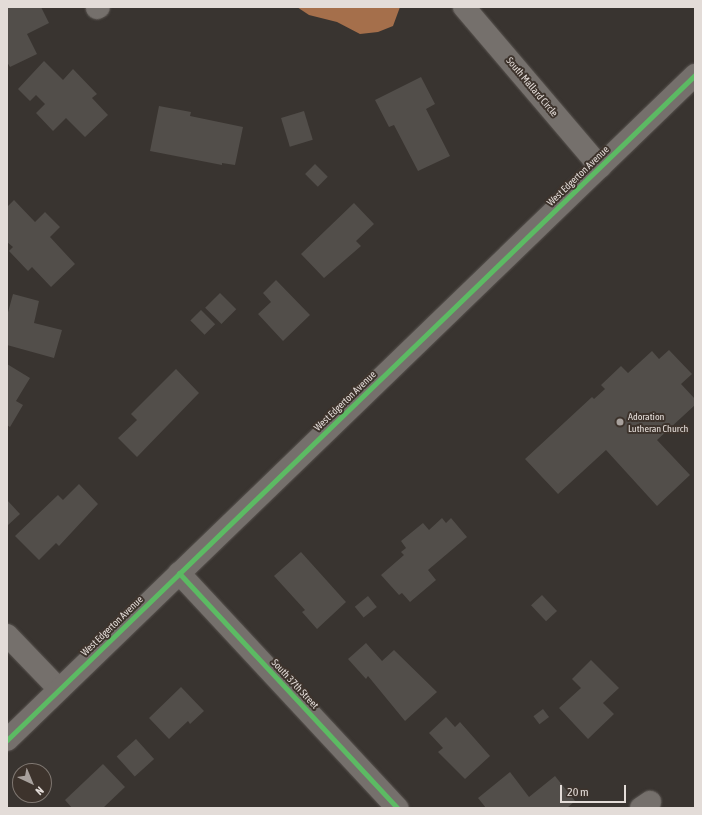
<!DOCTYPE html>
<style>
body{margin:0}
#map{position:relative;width:702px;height:815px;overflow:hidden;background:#393430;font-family:"Asap Condensed",sans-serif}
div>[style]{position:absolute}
.water>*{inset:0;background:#a56f4b}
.building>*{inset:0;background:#524e4a;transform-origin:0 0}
.roads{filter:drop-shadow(0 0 1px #57524e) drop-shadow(0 0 1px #57524e)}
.minor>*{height:22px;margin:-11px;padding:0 11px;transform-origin:11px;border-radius:11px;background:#75706c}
.cycleway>*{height:5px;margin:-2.5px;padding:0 2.5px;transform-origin:2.5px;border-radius:2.5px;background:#5cba63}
.dots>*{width:11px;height:11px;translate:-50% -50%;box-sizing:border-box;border:2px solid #3d332c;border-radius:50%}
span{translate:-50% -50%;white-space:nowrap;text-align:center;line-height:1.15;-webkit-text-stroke:4px #3d332c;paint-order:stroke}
.street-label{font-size:10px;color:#e3dcd8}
.poi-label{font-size:10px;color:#e3dcd8}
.left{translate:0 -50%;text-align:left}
.frame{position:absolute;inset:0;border:8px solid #e3dcd8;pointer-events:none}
.north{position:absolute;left:12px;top:763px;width:40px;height:40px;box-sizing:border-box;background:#3d332c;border:1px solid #7f7771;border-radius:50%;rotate:136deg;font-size:11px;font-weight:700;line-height:16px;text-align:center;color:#e3dcd8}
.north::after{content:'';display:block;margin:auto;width:14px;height:18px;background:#a8a19d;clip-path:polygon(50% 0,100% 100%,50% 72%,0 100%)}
.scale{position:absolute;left:560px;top:785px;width:66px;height:18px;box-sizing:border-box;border:2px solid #e3dcd8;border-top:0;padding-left:5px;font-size:12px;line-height:14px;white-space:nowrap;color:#e3dcd8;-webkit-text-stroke:3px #3d332c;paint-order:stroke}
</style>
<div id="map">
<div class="water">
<div style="clip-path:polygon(297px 7px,400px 7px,393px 26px,378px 32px,360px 34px,337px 22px,309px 15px)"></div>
</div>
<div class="building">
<div style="clip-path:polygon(7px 7px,41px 7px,49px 23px,27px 34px,37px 54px,10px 67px,7px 62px)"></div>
<div style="clip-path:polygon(44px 61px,63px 80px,73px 69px,97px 94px,92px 98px,108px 115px,85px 137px,66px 118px,53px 131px,36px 113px,45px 104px,36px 95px,30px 101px,18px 89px)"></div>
<div style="clip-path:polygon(421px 77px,435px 104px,426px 109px,450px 156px,418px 171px,394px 125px,389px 127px,375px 100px)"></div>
<div style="clip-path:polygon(159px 106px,191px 112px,190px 116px,243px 127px,235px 165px,222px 163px,222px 165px,150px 151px)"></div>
<div style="left:304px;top:111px;width:30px;height:24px;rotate:73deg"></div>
<div style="left:315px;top:164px;width:18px;height:14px;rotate:45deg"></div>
<div style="clip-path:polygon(14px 200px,35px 222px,45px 212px,60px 227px,50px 237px,75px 264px,51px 287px,32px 267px,28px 271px,9px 251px,13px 247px,7px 242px,7px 207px)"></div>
<div style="clip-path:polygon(354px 203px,374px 224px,356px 241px,361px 246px,324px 278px,301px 254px)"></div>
<div style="clip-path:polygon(276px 280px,310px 315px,283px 341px,258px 314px,271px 302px,263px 293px)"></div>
<div style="left:220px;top:293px;width:23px;height:21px;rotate:45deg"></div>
<div style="clip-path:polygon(13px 294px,39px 301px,34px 323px,62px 330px,54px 358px,7px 345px,7px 316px)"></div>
<div style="left:201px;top:310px;width:20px;height:15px;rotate:45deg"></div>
<div style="clip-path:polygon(669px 350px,692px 374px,681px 384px,695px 399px,695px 405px,657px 440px,690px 475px,657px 506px,606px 450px,558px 494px,525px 459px,592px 397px,594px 399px,605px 389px,601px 385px,621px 366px,628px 373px,652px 351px,659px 359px)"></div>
<div style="clip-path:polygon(7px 364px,30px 378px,16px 401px,23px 405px,10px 427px,7px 425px)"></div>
<div style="clip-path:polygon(176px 369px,199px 393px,137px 457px,118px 438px,137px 420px,131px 414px)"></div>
<div style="clip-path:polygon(79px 484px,98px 504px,59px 546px,56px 543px,39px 560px,15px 536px,58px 495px,63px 500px)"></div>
<div style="clip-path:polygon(7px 500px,20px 514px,7px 526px)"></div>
<div style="clip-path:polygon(442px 518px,446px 523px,451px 518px,467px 537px,428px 570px,436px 580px,410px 602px,402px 593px,399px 595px,381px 575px,404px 555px,401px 552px,406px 548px,401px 541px,423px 523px,429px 530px)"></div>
<div style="clip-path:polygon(301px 552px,346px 602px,317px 629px,302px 612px,305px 610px,274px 576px)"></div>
<div style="left:542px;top:595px;width:22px;height:15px;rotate:47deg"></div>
<div style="left:368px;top:596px;width:14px;height:17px;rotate:51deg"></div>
<div style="clip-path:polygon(366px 643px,382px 661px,394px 650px,437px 692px,405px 721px,368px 676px,366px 679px,348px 659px)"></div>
<div style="clip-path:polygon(591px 660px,619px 688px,603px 703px,614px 714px,588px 739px,559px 708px,581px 688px,572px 679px)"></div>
<div style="clip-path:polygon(181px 687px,204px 711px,190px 724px,188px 721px,169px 739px,149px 718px)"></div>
<div style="left:543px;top:709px;width:10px;height:12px;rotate:53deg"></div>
<div style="clip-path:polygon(446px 717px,455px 727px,460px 722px,490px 756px,465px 779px,438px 752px,443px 748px,429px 733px)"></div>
<div style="left:136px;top:739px;width:27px;height:26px;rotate:48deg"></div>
<div style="clip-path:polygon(103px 764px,125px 787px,103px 808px,72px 808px,65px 800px)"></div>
<div style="clip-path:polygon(510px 772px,529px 797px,555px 776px,575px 801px,567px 808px,486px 808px,478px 798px)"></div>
</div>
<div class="roads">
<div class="minor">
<div style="left:464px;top:7px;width:210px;rotate:49.6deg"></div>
<div style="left:97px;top:8px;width:2px;rotate:-27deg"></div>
<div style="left:179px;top:573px;width:321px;rotate:47.1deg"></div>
<div style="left:7px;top:635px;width:75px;rotate:46.1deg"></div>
<div style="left:7px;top:740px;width:957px;rotate:-44.03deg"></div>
<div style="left:641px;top:808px;width:11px;rotate:-34deg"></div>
</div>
</div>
<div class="cycleway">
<div style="left:179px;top:573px;width:321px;rotate:47.1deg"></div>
<div style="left:7px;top:740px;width:957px;rotate:-44.03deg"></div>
</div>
<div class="dots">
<div style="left:620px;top:422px;background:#a8a19d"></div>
</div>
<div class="street-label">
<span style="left:532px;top:87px;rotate:50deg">South Mallard Circle</span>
<span style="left:578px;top:176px;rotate:-44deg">West Edgerton Avenue</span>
<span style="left:345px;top:401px;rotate:-44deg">West Edgerton Avenue</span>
<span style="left:112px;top:626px;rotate:-44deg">West Edgerton Avenue</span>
<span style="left:295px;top:684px;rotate:47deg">South 37th Street</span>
</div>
<div class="poi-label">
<span class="left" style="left:628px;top:422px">Adoration<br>Lutheran Church</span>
</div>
<div class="frame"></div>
<div class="north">N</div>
<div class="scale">20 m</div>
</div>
